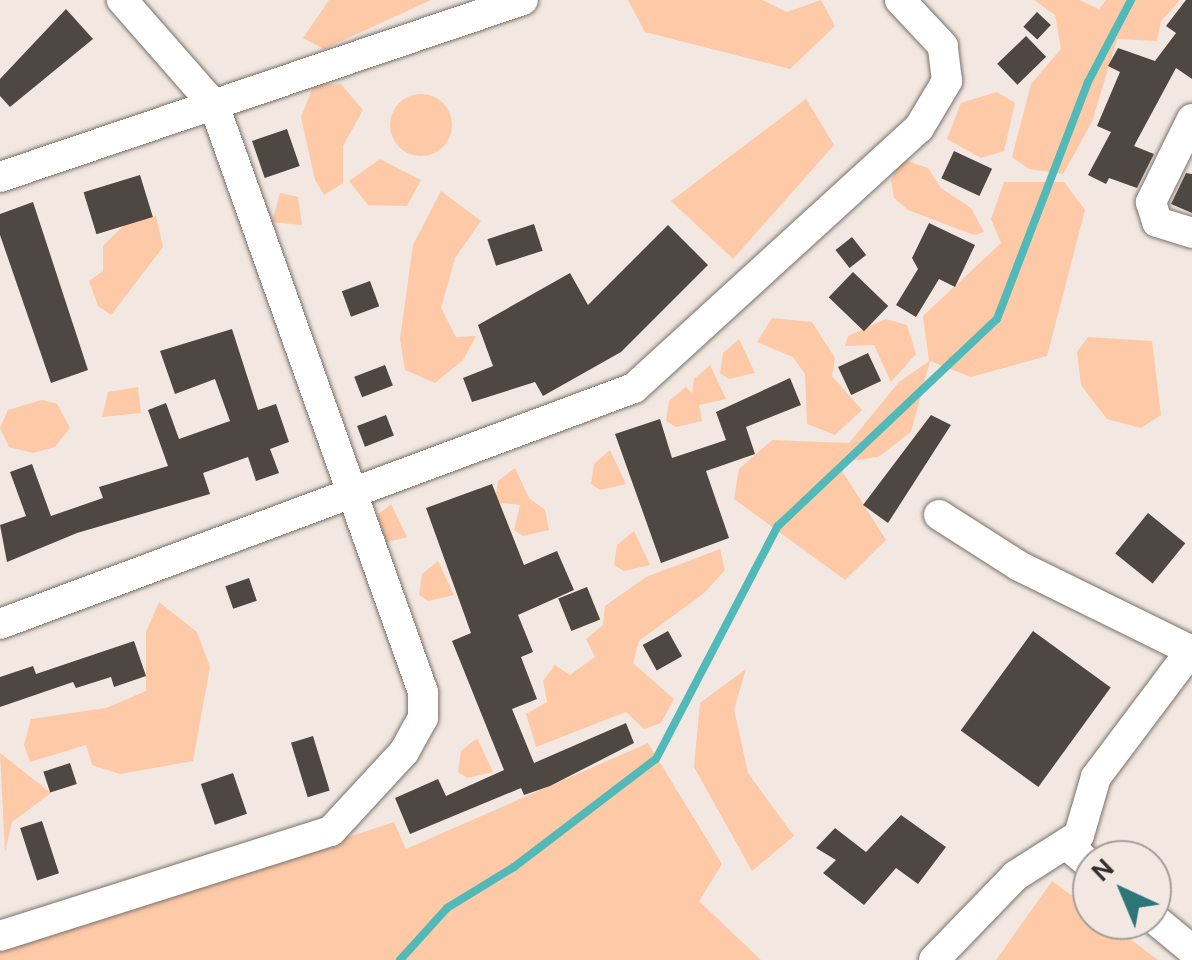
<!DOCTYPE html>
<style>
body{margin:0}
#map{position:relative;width:1192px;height:960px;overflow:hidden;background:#f2e8e1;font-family:Karla,sans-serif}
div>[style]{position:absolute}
.green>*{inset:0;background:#fdc9a6}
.round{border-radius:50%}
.stream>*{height:8px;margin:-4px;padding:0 4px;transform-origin:4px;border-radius:4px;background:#52b9b9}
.building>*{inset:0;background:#4f4741;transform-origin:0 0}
.roads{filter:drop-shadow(0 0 2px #79706a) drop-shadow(0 0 2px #79706a)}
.minor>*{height:30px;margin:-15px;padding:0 15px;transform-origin:15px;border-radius:15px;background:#fff}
span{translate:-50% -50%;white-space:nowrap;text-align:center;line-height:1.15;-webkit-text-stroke:10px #f2e8e1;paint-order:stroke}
.north{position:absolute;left:1072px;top:840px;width:100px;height:100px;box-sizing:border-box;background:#f2e8e1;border:2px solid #a49d98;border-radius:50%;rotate:316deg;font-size:28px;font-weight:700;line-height:40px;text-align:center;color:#302d2a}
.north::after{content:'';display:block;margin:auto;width:35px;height:45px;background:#2c7677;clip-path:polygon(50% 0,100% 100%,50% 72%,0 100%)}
</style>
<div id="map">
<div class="green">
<div style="clip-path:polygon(329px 0,431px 0,324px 49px,303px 38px)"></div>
<div style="clip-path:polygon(628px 0,762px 0,787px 12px,821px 0,835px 26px,790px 69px,645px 32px)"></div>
<div style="clip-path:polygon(1034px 0,1079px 0,1099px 9px,1106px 0,1180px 0,1161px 21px,1157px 41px,1117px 39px,1092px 122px,1063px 174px,1029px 169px,1012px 157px,1031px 84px,1061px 49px,1055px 15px)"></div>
<div style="clip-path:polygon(341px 84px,363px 110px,343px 146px,343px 183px,324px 195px,315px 180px,301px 117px,314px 85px)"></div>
<div style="clip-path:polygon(997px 92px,1015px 103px,1004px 151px,981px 158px,947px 139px,961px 103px)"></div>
<div class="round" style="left:390px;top:94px;width:62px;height:62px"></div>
<div style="clip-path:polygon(806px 99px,834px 145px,733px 259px,671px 201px)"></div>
<div style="clip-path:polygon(380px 159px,421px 180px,407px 206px,368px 205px,349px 181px)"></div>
<div style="clip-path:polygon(901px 159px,928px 168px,941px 188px,971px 208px,984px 232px,974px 235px,908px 210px,894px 198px,891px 180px)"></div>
<div style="clip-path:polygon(1004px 182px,1064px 182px,1085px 210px,1047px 356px,971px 377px,930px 361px,911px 432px,878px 457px,837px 463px,886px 540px,845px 580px,734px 499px,739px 469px,772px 440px,849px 443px,899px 382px,929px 361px,923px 316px,1001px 243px,991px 219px)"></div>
<div style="clip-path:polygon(441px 191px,481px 221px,455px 258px,441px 308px,456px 337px,476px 336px,463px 360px,435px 383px,405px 370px,400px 339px,413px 245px)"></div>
<div style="clip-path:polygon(280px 193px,298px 197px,302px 225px,272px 222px)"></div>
<div style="clip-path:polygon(156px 216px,163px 247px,111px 315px,98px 306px,89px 281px,103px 271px,103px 246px,125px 224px)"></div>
<div style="clip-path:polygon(772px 318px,812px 322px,835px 358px,832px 376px,862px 410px,835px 435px,807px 424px,805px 374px,793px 357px,757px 342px)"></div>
<div style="clip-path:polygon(886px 319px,907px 325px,916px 354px,891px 382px,874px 345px,845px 346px,848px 336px)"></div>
<div style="clip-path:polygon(1088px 337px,1152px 341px,1161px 415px,1141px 428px,1107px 419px,1081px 385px,1077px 352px)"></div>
<div style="clip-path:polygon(739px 339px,755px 373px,729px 379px,720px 373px,723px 353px)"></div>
<div style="clip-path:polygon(710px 365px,726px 399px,699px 405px,702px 421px,676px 427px,666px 421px,669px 401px,686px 387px,692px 393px,694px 379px)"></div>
<div style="clip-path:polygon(138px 387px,141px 413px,102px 417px,108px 392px)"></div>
<div style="clip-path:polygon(42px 400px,57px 404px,70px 428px,55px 447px,33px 453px,9px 447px,0 428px,8px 410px)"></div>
<div style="clip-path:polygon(610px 450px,626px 484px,600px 490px,591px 484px,594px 464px)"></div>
<div style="clip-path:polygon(515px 468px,529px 498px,545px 510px,549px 530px,523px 536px,514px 530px,520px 505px,495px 502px,498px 481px)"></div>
<div style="clip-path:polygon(391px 504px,407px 537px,381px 544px,375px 517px)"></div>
<div style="clip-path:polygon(634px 531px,650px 565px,624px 571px,614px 565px,617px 545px)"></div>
<div style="clip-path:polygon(720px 549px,725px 570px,704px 593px,639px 641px,633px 663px,674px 699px,661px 723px,644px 729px,626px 712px,536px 747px,526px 714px,547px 702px,543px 681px,555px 665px,570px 675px,595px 657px,586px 639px,603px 625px,605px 606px,646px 577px)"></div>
<div style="clip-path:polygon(438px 561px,454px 595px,428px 601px,419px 595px,422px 574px)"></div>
<div style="clip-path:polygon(159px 602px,197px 632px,210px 667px,193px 761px,120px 774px,92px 765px,86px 745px,30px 762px,24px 745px,31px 719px,106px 708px,146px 691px,146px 632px)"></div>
<div style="clip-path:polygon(746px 669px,734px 709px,748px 773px,794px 836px,752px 871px,694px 767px,700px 703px)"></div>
<div style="clip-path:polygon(477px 738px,493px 772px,467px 778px,458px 772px,461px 751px)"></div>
<div style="clip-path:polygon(648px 743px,722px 864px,699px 901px,761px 960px,0 960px,0 952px,394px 822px,406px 849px)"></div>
<div style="clip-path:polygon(0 753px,51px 793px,12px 822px,5px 852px)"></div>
<div style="clip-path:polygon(1052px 881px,1092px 910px,1092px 920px,1105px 920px,1158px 960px,996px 960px)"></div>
</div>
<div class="stream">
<div style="left:400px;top:960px;width:70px;rotate:-47.9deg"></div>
<div style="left:447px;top:908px;width:79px;rotate:-31.5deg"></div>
<div style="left:514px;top:867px;width:178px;rotate:-37.3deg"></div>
<div style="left:656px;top:759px;width:263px;rotate:-62.4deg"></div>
<div style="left:778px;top:526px;width:301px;rotate:-43.4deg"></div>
<div style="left:997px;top:319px;width:254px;rotate:-69deg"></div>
<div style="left:1088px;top:82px;width:93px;rotate:-62.3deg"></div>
</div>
<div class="building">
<div style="clip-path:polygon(1186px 0,1192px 0,1192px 79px,1176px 68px,1134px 146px,1154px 154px,1137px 188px,1109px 178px,1106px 184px,1088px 175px,1111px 132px,1097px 126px,1120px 72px,1108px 66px,1118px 48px,1155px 61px,1176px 33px,1166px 26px)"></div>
<div style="clip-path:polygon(66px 9px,93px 39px,10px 107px,0 96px,0 79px)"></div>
<div style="left:1037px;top:12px;width:19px;height:20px;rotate:43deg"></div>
<div style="left:1026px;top:36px;width:29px;height:40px;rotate:46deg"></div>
<div style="left:287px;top:129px;width:39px;height:37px;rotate:71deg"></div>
<div style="left:954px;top:151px;width:42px;height:30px;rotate:25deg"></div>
<div style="clip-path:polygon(1186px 173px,1192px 174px,1192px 213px,1171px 204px)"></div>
<div style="left:140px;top:175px;width:44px;height:59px;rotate:73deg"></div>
<div style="clip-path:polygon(33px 202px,88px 370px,51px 383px,0 235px,0 214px)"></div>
<div style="clip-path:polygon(929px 223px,975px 245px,955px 287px,939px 279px,916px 317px,896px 305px,918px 269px,912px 258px)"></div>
<div style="left:534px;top:224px;width:28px;height:49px;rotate:72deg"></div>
<div style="clip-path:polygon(668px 225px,708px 265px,621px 352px,543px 396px,535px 382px,472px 402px,463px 378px,493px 366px,478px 325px,570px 273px,588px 305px)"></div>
<div style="left:852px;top:237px;width:23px;height:21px;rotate:52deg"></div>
<div style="left:853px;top:272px;width:49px;height:35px;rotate:44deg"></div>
<div style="left:370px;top:281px;width:27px;height:30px;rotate:70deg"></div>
<div style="clip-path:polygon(232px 329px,258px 410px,276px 404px,289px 442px,270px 449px,279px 473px,256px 481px,248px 457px,203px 473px,210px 494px,77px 533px,7px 562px,0 525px,26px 516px,10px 472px,32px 464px,51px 516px,103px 498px,99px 487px,168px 466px,148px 410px,166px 403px,179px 439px,230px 421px,215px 379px,175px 394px,160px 351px)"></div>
<div style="left:868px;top:353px;width:31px;height:33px;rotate:65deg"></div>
<div style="left:385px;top:365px;width:22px;height:33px;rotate:69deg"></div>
<div style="clip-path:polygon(790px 378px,801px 405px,746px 427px,755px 454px,706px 471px,729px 538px,661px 563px,615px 434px,660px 419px,672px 458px,726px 440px,716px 412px)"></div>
<div style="left:386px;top:415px;width:22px;height:31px;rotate:69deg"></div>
<div style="clip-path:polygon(931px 415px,951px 425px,888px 523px,863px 505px)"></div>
<div style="clip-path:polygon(492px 484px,524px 565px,557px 551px,574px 590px,518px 615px,533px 652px,521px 657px,537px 699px,512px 709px,534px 763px,626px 723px,634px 743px,550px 786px,524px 795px,521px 788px,410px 834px,395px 798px,438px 779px,446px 796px,504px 770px,452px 641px,471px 633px,426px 508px)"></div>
<div style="left:1148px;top:513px;width:48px;height:52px;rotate:39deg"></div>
<div style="left:249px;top:578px;width:24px;height:25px;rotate:71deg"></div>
<div style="left:587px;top:587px;width:35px;height:31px;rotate:68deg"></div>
<div style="left:668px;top:631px;width:29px;height:29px;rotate:61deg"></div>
<div style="left:1033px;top:631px;width:96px;height:123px;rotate:36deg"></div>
<div style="clip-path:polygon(134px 641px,146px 676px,114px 687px,111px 677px,76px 688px,73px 682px,0 707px,0 677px,33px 666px,36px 674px)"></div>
<div style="left:313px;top:736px;width:57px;height:23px;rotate:73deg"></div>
<div style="left:70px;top:763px;width:22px;height:28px;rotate:72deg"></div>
<div style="left:233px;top:773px;width:43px;height:34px;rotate:71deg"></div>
<div style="clip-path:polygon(901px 815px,946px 847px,918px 884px,896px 868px,864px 905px,823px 873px,836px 860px,816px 848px,835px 828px,866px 852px)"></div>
<div style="left:42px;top:821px;width:55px;height:23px;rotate:72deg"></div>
</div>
<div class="roads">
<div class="minor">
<div style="left:1192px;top:119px;width:93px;rotate:116.3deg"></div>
<div style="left:1151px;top:202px;width:21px;rotate:73deg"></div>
<div style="left:1157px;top:222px;width:37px;rotate:17deg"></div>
<div style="left:0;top:177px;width:552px;rotate:-18.7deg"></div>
<div style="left:939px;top:515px;width:95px;rotate:32.5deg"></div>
<div style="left:1019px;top:566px;width:193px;rotate:26.2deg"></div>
<div style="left:0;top:624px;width:676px;rotate:-20.42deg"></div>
<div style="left:634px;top:388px;width:386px;rotate:-42.4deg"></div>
<div style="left:919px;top:128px;width:55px;rotate:-59.2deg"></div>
<div style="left:947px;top:81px;width:35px;rotate:-97deg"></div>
<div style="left:943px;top:46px;width:63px;rotate:-133.1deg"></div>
<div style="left:1068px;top:846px;width:31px;rotate:40deg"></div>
<div style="left:1152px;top:917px;width:52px;rotate:39.5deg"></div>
<div style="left:0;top:936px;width:347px;rotate:-17.6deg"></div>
<div style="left:331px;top:831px;width:108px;rotate:-47.3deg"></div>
<div style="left:404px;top:752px;width:39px;rotate:-61deg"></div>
<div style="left:423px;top:718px;width:26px;rotate:-90deg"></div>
<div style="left:423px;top:692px;width:623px;rotate:-109.6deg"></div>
<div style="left:214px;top:105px;width:140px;rotate:-131.2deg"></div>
<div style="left:934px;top:960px;width:117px;rotate:-46deg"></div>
<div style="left:1015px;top:876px;width:76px;rotate:-32.6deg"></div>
<div style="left:1079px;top:835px;width:60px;rotate:-73.7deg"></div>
<div style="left:1096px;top:777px;width:160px;rotate:-53.1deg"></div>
</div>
</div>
<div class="north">N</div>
</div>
